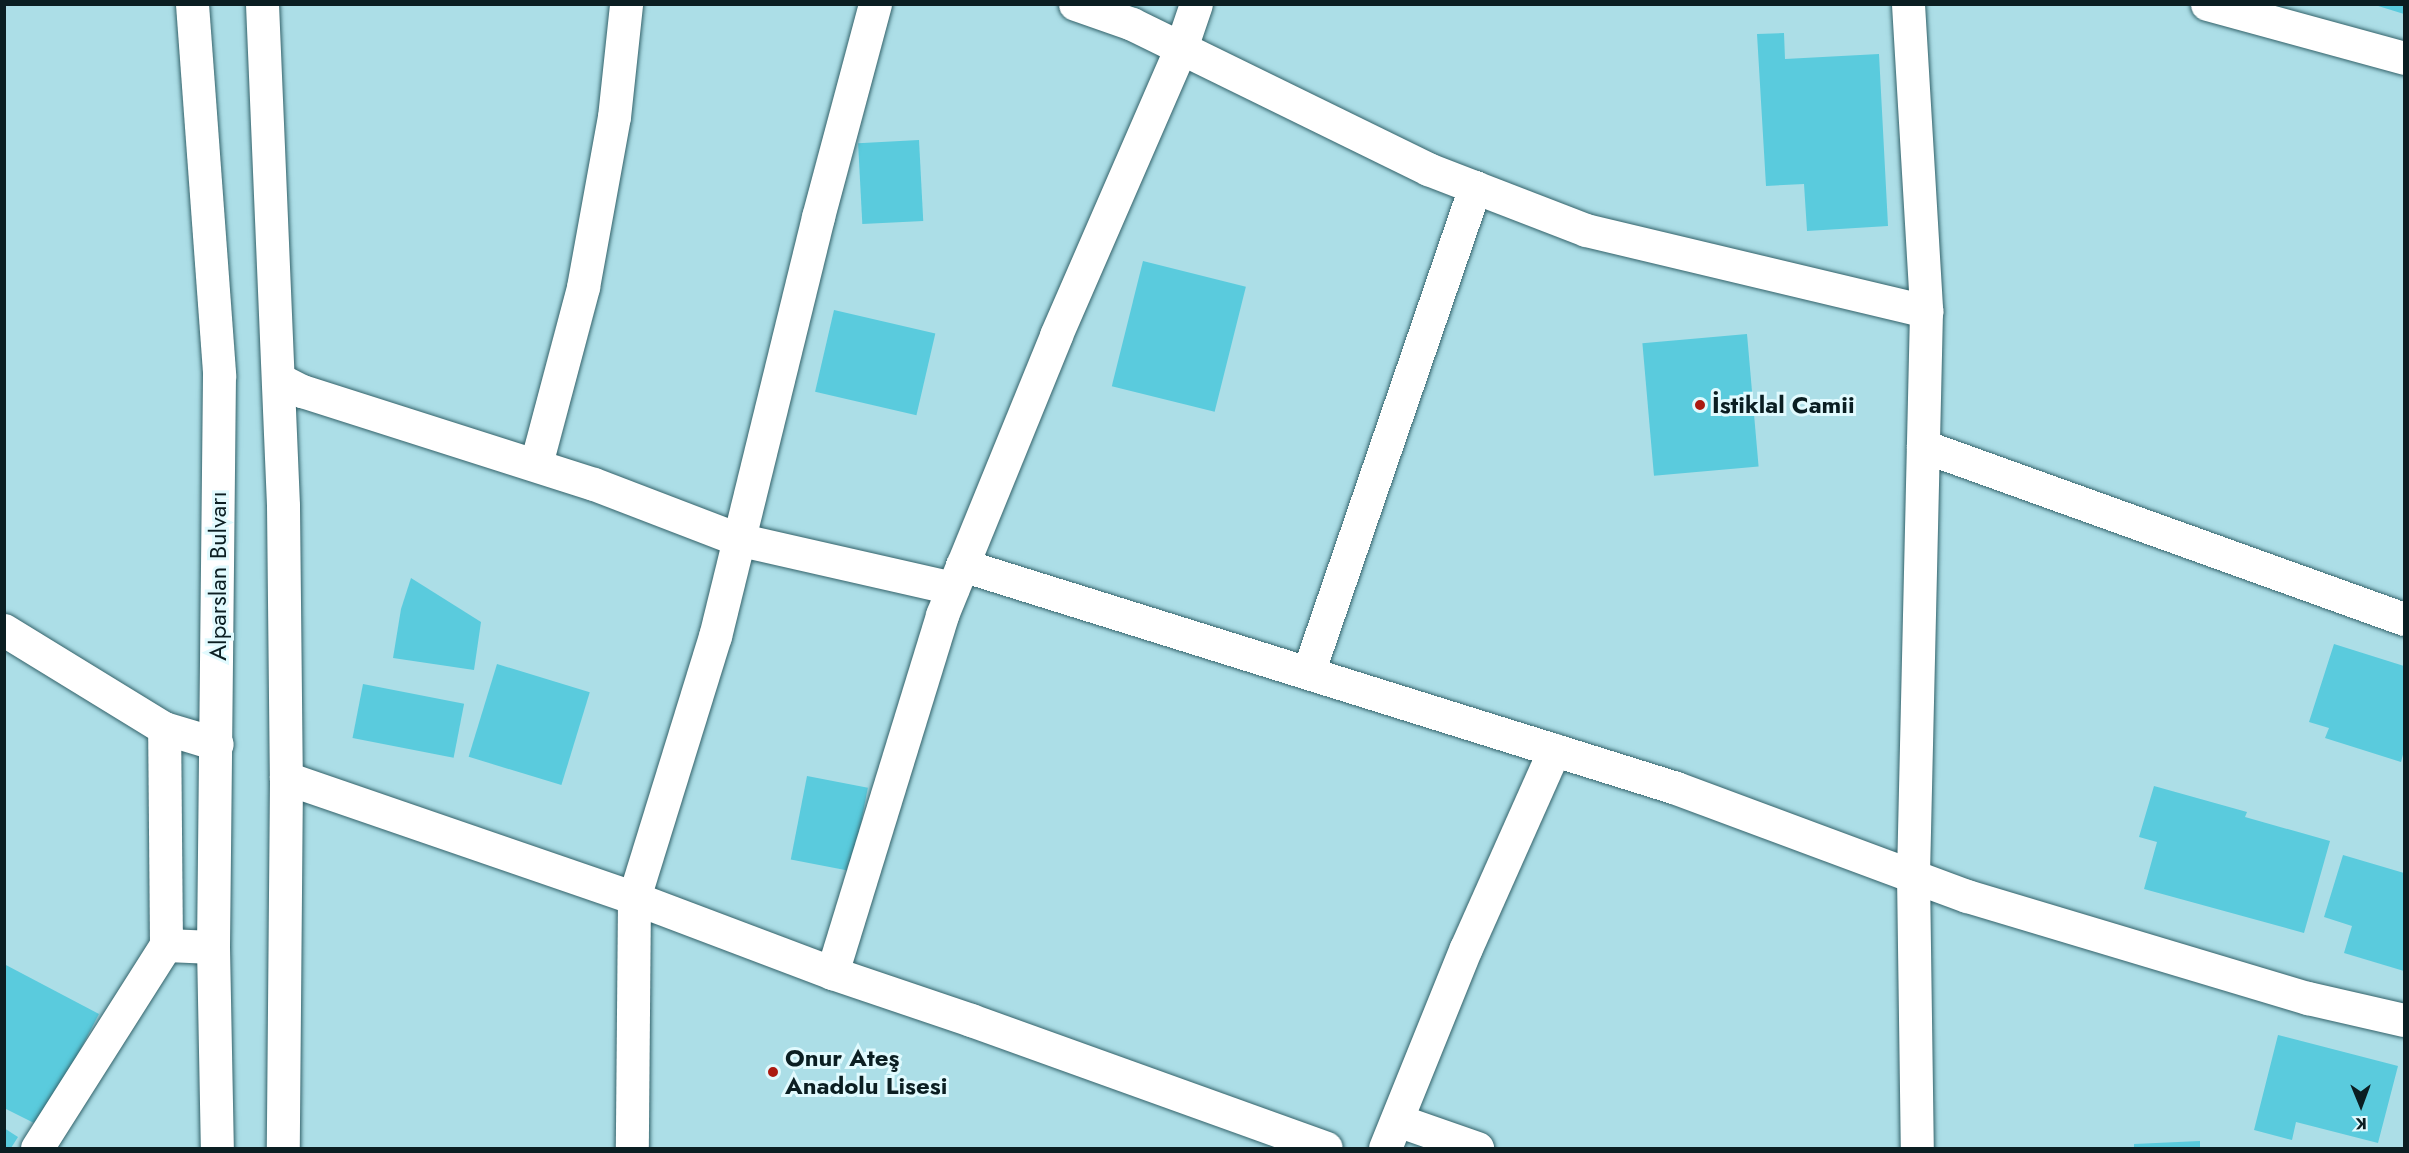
<!DOCTYPE html>
<meta charset="utf-8">
<style>
body{margin:0}
#map{position:relative;width:2409px;height:1153px;overflow:hidden;background:#acdee7;font-family:Jost,sans-serif}
div>[style]{position:absolute}
.building>*{inset:0;background:#5acbdd;transform-origin:0 0}
.roads{filter:drop-shadow(0 0 2px #33626a) drop-shadow(0 0 2px #33626a)}
.minor>*{height:33px;margin:-16.5px;padding:0 16.5px;transform-origin:16.5px;border-radius:16.5px;background:#fff}
.major>*{height:33px;margin:-16.5px;padding:0 16.5px;transform-origin:16.5px;border-radius:16.5px;background:#fff}
.dots>*{width:16px;height:16px;translate:-50% -50%;box-sizing:border-box;border:3px solid #e1fafe;border-radius:50%}
span{translate:-50% -50%;white-space:nowrap;text-align:center;line-height:1.15;-webkit-text-stroke:6px #e1fafe;paint-order:stroke}
.poi-label{font-size:24px;color:#0b1e22;font-weight:700}
.left{translate:0 -50%;text-align:left}
.street-label{font-size:24px;color:#0b1e22}
.frame{position:absolute;inset:0;border:6px solid #0b1e22;pointer-events:none}
.north{position:absolute;left:2331px;top:1075px;width:60px;height:60px;-webkit-text-stroke:4px #e1fafe;paint-order:stroke;rotate:179deg;font-size:16px;font-weight:700;line-height:24px;text-align:center;color:#0b1e22}
.north::after{content:'';display:block;margin:auto;width:21px;height:27px;background:#0b1e22;clip-path:polygon(50% 0,100% 100%,50% 72%,0 100%)}
</style>
<div id="map">
<div class="building">
<div style="clip-path:polygon(2404px 4px,2404px 14px,2375px 5px,2375px 4px)"></div>
<div style="clip-path:polygon(1784px 33px,1785px 59px,1879px 54px,1888px 226px,1807px 231px,1804px 184px,1766px 186px,1757px 34px)"></div>
<div style="left:919px;top:140px;width:81px;height:61px;rotate:87deg"></div>
<div style="left:1143px;top:261px;width:106px;height:129px;rotate:14deg"></div>
<div style="left:834px;top:310px;width:104px;height:84px;rotate:13deg"></div>
<div style="left:1747px;top:334px;width:133px;height:105px;rotate:85deg"></div>
<div style="clip-path:polygon(411px 578px,481px 622px,474px 670px,393px 658px,401px 609px)"></div>
<div style="clip-path:polygon(2334px 644px,2404px 666px,2404px 751px,2401px 762px,2325px 738px,2329px 728px,2309px 722px)"></div>
<div style="left:497px;top:664px;width:97px;height:97px;rotate:17deg"></div>
<div style="left:363px;top:684px;width:103px;height:55px;rotate:11deg"></div>
<div style="left:807px;top:776px;width:62px;height:85px;rotate:11deg"></div>
<div style="clip-path:polygon(2154px 786px,2247px 812px,2245px 817px,2330px 841px,2304px 933px,2144px 889px,2157px 842px,2139px 837px)"></div>
<div style="clip-path:polygon(2343px 855px,2404px 873px,2404px 971px,2344px 953px,2352px 926px,2324px 917px)"></div>
<div style="clip-path:polygon(4px 964px,99px 1014px,40px 1126px,4px 1108px)"></div>
<div style="clip-path:polygon(2278px 1035px,2398px 1066px,2378px 1143px,2296px 1122px,2292px 1140px,2254px 1130px)"></div>
<div style="clip-path:polygon(4px 1128px,18px 1137px,11px 1148px,4px 1148px)"></div>
<div style="clip-path:polygon(2200px 1141px,2200px 1148px,2134px 1148px,2134px 1144px)"></div>
</div>
<div class="roads">
<div class="minor">
<div style="left:875px;top:4px;width:220px;rotate:105deg"></div>
<div style="left:818px;top:217px;width:431px;rotate:103.8deg"></div>
<div style="left:715px;top:636px;width:274px;rotate:107.2deg"></div>
<div style="left:634px;top:898px;width:212px;rotate:20.7deg"></div>
<div style="left:832px;top:973px;width:147px;rotate:18.7deg"></div>
<div style="left:971px;top:1020px;width:377px;rotate:19.8deg"></div>
<div style="left:1075px;top:4px;width:60px;rotate:19.3deg"></div>
<div style="left:1132px;top:24px;width:330px;rotate:26.1deg"></div>
<div style="left:1428px;top:169px;width:169px;rotate:21.1deg"></div>
<div style="left:1586px;top:230px;width:350px;rotate:13.4deg"></div>
<div style="left:1908px;top:4px;width:308px;rotate:86.6deg"></div>
<div style="left:1926px;top:311px;width:564px;rotate:91.32deg"></div>
<div style="left:1913px;top:875px;width:273px;rotate:89.2deg"></div>
<div style="left:2207px;top:4px;width:204px;rotate:15.3deg"></div>
<div style="left:278px;top:379px;width:27px;rotate:27deg"></div>
<div style="left:302px;top:391px;width:306px;rotate:17.7deg"></div>
<div style="left:594px;top:484px;width:153px;rotate:21deg"></div>
<div style="left:737px;top:539px;width:221px;rotate:12.8deg"></div>
<div style="left:1923px;top:446px;width:511px;rotate:19.78deg"></div>
<div style="left:536px;top:464px;width:183px;rotate:-75.1deg"></div>
<div style="left:583px;top:287px;width:173px;rotate:-79.7deg"></div>
<div style="left:614px;top:117px;width:114px;rotate:-83.9deg"></div>
<div style="left:962px;top:565px;width:748px;rotate:17.34deg"></div>
<div style="left:1676px;top:788px;width:310px;rotate:20.4deg"></div>
<div style="left:1967px;top:896px;width:356px;rotate:16.7deg"></div>
<div style="left:2308px;top:998px;width:98px;rotate:12.9deg"></div>
<div style="left:4px;top:630px;width:188px;rotate:31.5deg"></div>
<div style="left:164px;top:728px;width:55px;rotate:16.8deg"></div>
<div style="left:1308px;top:673px;width:514px;rotate:-71.04deg"></div>
<div style="left:286px;top:778px;width:368px;rotate:19deg"></div>
<div style="left:634px;top:898px;width:250px;rotate:90.5deg"></div>
<div style="left:166px;top:945px;width:47px;rotate:2.4deg"></div>
<div style="left:832px;top:973px;width:375px;rotate:-72.9deg"></div>
<div style="left:942px;top:615px;width:302px;rotate:-67.8deg"></div>
<div style="left:1056px;top:335px;width:313px;rotate:-66.5deg"></div>
<div style="left:1181px;top:48px;width:46px;rotate:-71.2deg"></div>
<div style="left:1397px;top:1120px;width:85px;rotate:19.3deg"></div>
<div style="left:37px;top:1148px;width:241px;rotate:-57.6deg"></div>
<div style="left:166px;top:945px;width:217px;rotate:-90.5deg"></div>
<div style="left:1385px;top:1148px;width:216px;rotate:-68deg"></div>
<div style="left:1466px;top:948px;width:217px;rotate:-66deg"></div>
</div>
<div class="major">
<div style="left:192px;top:4px;width:372px;rotate:85.8deg"></div>
<div style="left:219px;top:375px;width:572px;rotate:90.6deg"></div>
<div style="left:213px;top:947px;width:201px;rotate:88.9deg"></div>
<div style="left:262px;top:4px;width:502px;rotate:87.6deg"></div>
<div style="left:283px;top:506px;width:272px;rotate:89.4deg"></div>
<div style="left:286px;top:778px;width:370px;rotate:90.5deg"></div>
</div>
</div>
<div class="dots">
<div style="left:1700px;top:405px;background:#ab1a11"></div>
<div style="left:773px;top:1072px;background:#ab1a11"></div>
</div>
<div class="poi-label">
<span class="left" style="left:1712px;top:405px">İstiklal Camii</span>
<span class="left" style="left:785px;top:1072px">Onur Ateş<br>Anadolu Lisesi</span>
</div>
<div class="street-label">
<span style="left:218px;top:576px;rotate:-90deg">Alparslan Bulvarı</span>
</div>
<div class="frame"></div>
<div class="north">K</div>
</div>
